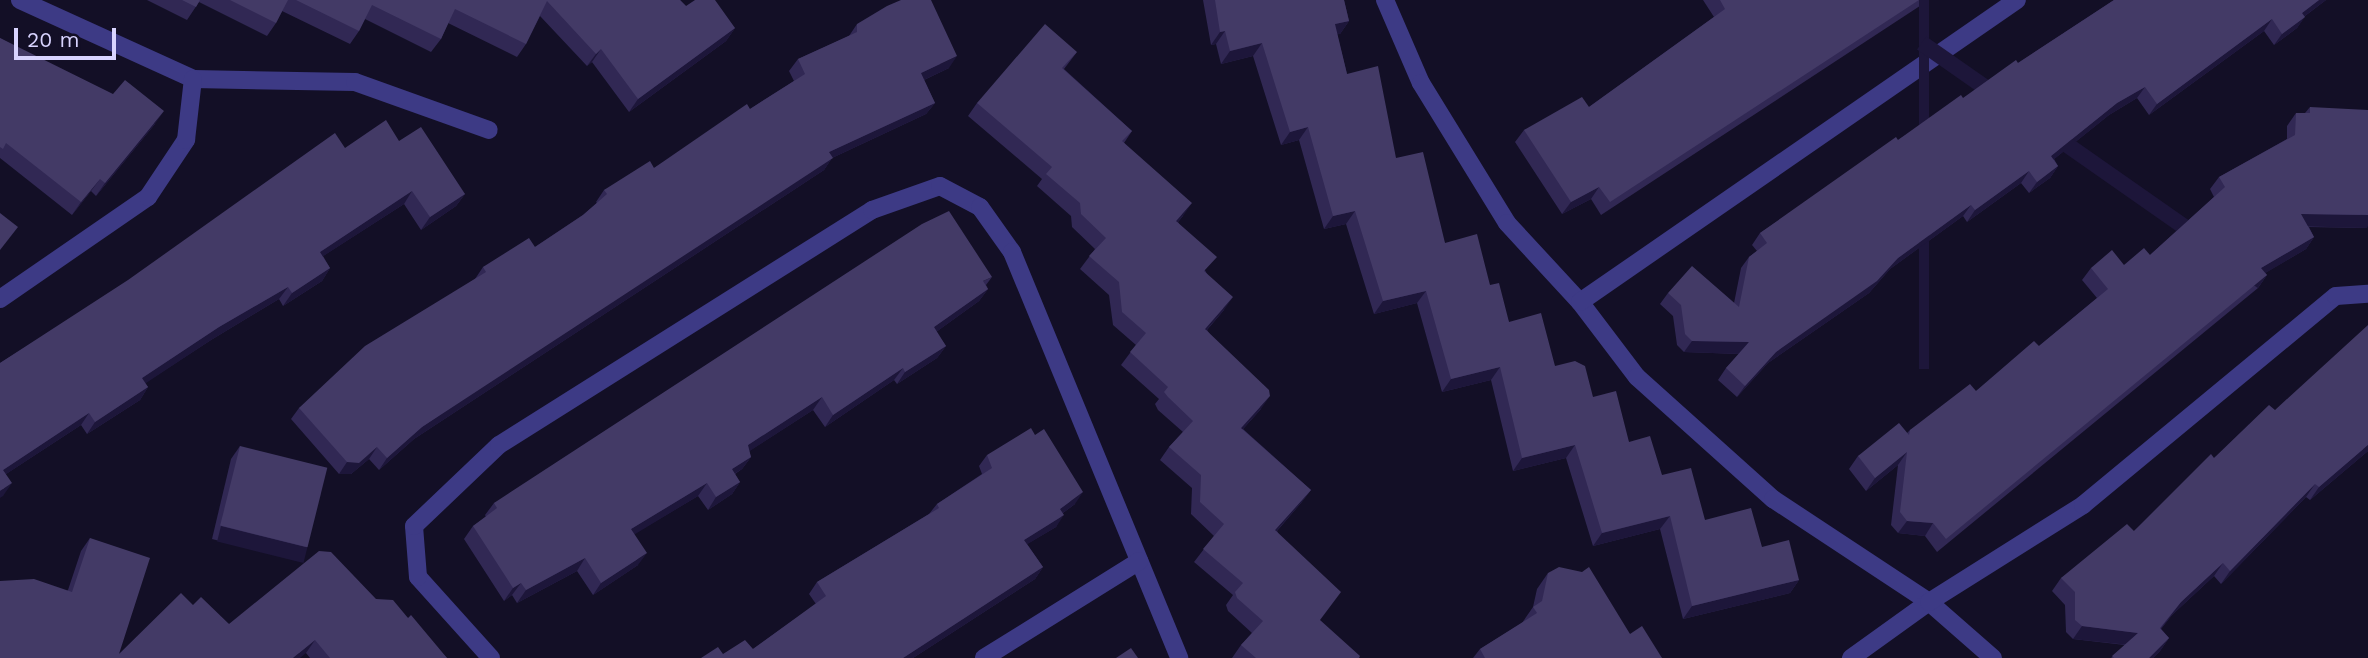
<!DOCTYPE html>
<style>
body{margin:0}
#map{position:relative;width:2368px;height:658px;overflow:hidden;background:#130f26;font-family:"Work Sans",sans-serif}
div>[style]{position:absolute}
.minor>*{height:18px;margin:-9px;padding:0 9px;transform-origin:9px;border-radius:9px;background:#3d3a85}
.wall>*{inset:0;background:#312854}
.shaded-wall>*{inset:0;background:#1d163a;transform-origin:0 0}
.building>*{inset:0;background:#433a66;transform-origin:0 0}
span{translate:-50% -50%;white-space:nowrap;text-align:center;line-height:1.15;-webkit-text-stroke:7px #130f26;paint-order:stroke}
.scale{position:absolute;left:14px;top:28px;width:102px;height:32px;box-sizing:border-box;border:4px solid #d9d4ff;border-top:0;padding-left:9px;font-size:21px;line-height:24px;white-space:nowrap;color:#d9d4ff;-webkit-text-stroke:5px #130f26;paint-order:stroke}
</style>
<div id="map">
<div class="minor">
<div style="left:20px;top:0;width:190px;rotate:24.5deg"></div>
<div style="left:193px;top:79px;width:162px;rotate:1.1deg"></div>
<div style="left:355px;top:82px;width:142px;rotate:19.7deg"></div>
<div style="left:1385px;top:0;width:90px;rotate:66.6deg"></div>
<div style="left:1421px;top:83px;width:164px;rotate:58.4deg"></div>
<div style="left:1507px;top:223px;width:108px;rotate:47.3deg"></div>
<div style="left:1580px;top:302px;width:94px;rotate:52.8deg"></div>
<div style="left:1637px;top:377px;width:183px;rotate:41.9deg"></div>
<div style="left:1773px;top:499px;width:187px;rotate:33.4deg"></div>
<div style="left:1929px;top:602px;width:85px;rotate:41.2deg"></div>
<div style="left:0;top:299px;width:180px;rotate:-34.6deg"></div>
<div style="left:148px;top:197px;width:69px;rotate:-56.3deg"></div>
<div style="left:186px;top:140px;width:61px;rotate:-83.5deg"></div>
<div style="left:1580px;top:302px;width:531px;rotate:-34.65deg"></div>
<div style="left:491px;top:658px;width:109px;rotate:-132deg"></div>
<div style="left:418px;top:577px;width:51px;rotate:-94.5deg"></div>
<div style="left:414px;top:526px;width:117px;rotate:-43.6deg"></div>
<div style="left:499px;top:445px;width:441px;rotate:-32.2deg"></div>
<div style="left:872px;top:210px;width:72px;rotate:-19.4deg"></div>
<div style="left:940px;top:186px;width:45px;rotate:27.7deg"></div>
<div style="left:980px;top:207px;width:55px;rotate:54.6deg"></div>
<div style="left:1012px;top:252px;width:439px;rotate:67.6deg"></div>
<div style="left:984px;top:658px;width:183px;rotate:-32deg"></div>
<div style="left:1851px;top:658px;width:96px;rotate:-35.7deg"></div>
<div style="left:1929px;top:602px;width:182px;rotate:-32.2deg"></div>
<div style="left:2083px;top:505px;width:328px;rotate:-39.6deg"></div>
<div style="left:2336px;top:296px;width:32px;rotate:-4deg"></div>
</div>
<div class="wall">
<div style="clip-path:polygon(147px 0,680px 0,686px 6px,735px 28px,726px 41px,629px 112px,592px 62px,587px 66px,540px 16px,526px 44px,517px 57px,448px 23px,441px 39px,431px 52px,365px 19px,359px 31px,350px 44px,282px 11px,276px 23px,267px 36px,199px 2px,187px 20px)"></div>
<div style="clip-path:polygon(1203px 0,1344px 0,1349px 21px,1340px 34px,1337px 34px,1347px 74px,1445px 243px,1490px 285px,1509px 322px,1555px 366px,1593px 397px,1629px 442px,1662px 475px,1705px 520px,1762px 547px,1799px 580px,1790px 593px,1683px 619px,1660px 529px,1593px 546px,1566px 458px,1513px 471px,1491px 380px,1442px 392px,1417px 303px,1374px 314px,1346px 224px,1324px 229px,1299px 140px,1281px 145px,1253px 56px,1221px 64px,1216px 44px,1211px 45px)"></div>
<div style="clip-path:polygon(1703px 0,1929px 0,1601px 215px,1591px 199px,1562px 214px,1515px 142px,1524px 130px,1589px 107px,1714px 17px)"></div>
<div style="clip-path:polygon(2114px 0,2326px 0,2305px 16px,2297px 28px,2274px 45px,2264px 31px,2149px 115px,2137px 98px,2109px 115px,2054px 159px,2058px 166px,2050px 178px,2029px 193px,2021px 183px,1967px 222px,1963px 216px,1890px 269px,1869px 293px,1768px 363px,1737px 397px,1718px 380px,1726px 368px,1739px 354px,1684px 352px,1677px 345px,1673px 316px,1660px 304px,1668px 293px,1734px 303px,1741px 268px,1749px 257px,1757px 251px,1752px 245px,1760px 233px,1898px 140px,2018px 63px)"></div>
<div style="clip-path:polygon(857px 24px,949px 68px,924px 80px,935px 103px,926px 114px,832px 158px,824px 170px,414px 439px,379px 470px,369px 459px,351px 474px,339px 474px,291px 419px,299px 408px,475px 279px,483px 267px,535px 247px,583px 215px,597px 203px,596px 202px,604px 190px,654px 168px,750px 109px,794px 81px,789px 71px,798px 59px,849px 36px)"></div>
<div style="clip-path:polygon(0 38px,155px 124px,96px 196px,91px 191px,72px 215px,0 158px)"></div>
<div style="clip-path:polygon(1077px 52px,1064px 69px,1132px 131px,1124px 143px,1183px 216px,1178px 222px,1206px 272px,1224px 310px,1207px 330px,1261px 409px,1243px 429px,1311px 490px,1301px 503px,1277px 531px,1320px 621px,1359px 658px,1232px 658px,1241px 645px,1252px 633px,1228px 611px,1226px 605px,1233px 595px,1194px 562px,1214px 536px,1191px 514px,1192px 488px,1160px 460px,1169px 447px,1183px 432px,1158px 410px,1155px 404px,1159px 399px,1121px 365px,1136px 345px,1113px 325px,1109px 295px,1080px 269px,1095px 249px,1072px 227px,1071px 216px,1037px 186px,1042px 179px,968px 116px,977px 103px)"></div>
<div style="clip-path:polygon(2310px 107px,2367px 228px,2309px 227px,2314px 237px,2306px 249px,2265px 273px,2267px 275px,2258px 288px,1937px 552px,1925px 536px,1898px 533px,1891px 525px,1898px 465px,1866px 491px,1849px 469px,1858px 456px,1907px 433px,1910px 430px,1976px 391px,2039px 346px,2097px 298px,2082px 280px,2091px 268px,2124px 265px,2150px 255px,2214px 197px,2210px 189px,2219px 177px,2287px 139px,2287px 126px,2296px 113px,2305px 113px)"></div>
<div style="clip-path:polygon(399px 141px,465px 194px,456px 206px,421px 230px,404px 204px,323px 256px,330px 268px,322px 281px,283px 306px,279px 299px,211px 340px,145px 383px,148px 387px,140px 400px,87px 434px,81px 425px,6px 474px,3px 496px,0 363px,345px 148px)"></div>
<div style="clip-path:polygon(992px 277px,986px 285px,988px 289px,979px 301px,936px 332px,946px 346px,937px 358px,897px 384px,894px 380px,825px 427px,813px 410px,749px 451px,751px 457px,742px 469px,735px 474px,740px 482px,732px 494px,708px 510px,698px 496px,634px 534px,638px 565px,593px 595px,577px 571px,517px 603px,512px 595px,504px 601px,464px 539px,473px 526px,486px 517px,485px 515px,494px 503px)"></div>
<div style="clip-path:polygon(2275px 410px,2368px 451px,2310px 500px,2306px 497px,2221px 584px,2214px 576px,2172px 615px,2161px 629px,2169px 638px,2160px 651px,2153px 658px,2111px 658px,2125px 645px,2073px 639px,2066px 632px,2065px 605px,2052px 591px,2061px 578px,2134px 531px,2214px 458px)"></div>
<div style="clip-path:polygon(240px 446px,307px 548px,298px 561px,212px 539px,231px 459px)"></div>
<div style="clip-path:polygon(987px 455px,1075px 504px,1063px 513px,1056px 527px,1027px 544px,1043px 567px,1035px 579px,913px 658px,723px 654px,753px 649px,816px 604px,809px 594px,817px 582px,929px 514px,937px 504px,982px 474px,979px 466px)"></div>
<div style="clip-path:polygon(90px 538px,119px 654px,193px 605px,229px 624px,376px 599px,408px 618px,447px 658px,310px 658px,306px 653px,0 658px,68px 590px,81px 551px)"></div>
<div style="clip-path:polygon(1548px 573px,1630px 634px,1662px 658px,1473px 658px,1480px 649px,1522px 623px,1533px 607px,1537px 589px)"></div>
</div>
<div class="shaded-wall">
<div style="left:1919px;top:0;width:10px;height:369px"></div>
<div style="clip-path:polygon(2319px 0,2326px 0,2294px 24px,2302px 13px)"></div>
<div style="clip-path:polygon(2305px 17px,2297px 28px,2274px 45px,2282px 34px)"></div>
<div style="clip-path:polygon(2272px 19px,2264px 31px,2149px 115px,2157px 104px)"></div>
<div style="clip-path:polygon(1349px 21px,1340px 34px,1326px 37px,1335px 24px)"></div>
<div style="clip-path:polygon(735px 28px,726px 41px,629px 112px,638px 99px)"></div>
<div style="clip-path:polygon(1225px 31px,1216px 44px,1211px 45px,1220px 32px)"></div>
<div style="clip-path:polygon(1262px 43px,1253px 56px,1221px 64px,1230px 51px)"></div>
<div style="clip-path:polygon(601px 49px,592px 62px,587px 66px,596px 54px)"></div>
<div style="clip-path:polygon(957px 56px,949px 68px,913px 85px,921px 73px)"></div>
<div style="clip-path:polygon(2145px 87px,2137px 98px,2109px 115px,2043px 168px,2051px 156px,2117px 103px)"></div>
<div style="clip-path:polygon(935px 103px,926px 114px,832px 158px,824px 170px,414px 439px,379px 470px,387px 458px,422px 427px,829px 152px)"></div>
<div style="clip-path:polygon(164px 111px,155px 124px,96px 196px,105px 183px)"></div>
<div style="clip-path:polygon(1308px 127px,1299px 140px,1281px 145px,1290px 132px)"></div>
<div style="clip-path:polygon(2058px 166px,2050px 178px,2029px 193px,2037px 182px)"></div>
<div style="clip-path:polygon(2029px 171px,2021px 183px,1967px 222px,1975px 210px)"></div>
<div style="clip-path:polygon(100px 179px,91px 191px,72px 215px,81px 202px)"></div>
<div style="clip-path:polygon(1599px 187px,1591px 199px,1562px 214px,1571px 202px)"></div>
<div style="clip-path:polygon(412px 191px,404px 204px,311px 264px,320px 252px)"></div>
<div style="clip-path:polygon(465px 194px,456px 206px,421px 230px,430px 217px)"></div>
<div style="clip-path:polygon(1192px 203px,1183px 216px,1167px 234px,1176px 221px)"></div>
<div style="clip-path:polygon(1971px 205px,1963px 216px,1890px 269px,1869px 293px,1768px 363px,1737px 397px,1745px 386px,1776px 352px,1898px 258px)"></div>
<div style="clip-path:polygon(1355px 211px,1346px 224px,1324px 229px,1333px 216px)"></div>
<div style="clip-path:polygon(2301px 214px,2368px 215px,2368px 226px,2367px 228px,2293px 226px)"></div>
<div style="clip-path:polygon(2314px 237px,2306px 249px,2252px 281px,2261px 268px)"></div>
<div style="clip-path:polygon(330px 268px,322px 281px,283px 306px,292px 293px)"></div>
<div style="left:2267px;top:275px;width:16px;height:416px;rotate:125deg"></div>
<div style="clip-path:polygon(288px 287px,279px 299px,211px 340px,134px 391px,142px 378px,219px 327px)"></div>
<div style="clip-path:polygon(988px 289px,979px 301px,925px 340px,934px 327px)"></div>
<div style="clip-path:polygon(1426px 291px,1417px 303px,1374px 314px,1383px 301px)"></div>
<div style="clip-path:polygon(1233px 297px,1224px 310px,1196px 342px,1205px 329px)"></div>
<div style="clip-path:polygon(1692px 341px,1749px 342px,1741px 354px,1684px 352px)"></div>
<div style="clip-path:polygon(946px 346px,937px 358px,897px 384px,905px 372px)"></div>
<div style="clip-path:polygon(1500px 367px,1491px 380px,1442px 392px,1451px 379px)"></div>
<div style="clip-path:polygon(903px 368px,894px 380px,825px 427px,833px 415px)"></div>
<div style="clip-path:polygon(148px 387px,140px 400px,87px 434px,95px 422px)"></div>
<div style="clip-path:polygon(1270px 396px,1261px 409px,1232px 441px,1241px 428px)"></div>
<div style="clip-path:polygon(822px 397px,813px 410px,739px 458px,748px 445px)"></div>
<div style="clip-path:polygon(89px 413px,81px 425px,0 478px,3px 470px)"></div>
<div style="clip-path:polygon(1575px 445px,1566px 458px,1513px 471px,1522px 458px)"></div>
<div style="clip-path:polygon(2368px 445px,2368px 451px,2310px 500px,2319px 487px)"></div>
<div style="clip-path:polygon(377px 447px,369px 459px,351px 474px,339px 474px,347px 462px)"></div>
<div style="clip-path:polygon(1907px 452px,1898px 465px,1866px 491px,1875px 478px)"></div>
<div style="clip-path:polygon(751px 457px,742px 469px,723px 481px,732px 469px)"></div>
<div style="clip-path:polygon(740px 482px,732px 494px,708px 510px,716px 497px)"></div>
<div style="clip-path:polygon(12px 483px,3px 496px,0 498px,0 491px)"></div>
<div style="clip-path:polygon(707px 483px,698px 496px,622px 542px,631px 529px)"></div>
<div style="clip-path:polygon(2315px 484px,2306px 497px,2221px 584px,2230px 571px)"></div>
<div style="clip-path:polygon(1311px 490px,1301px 503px,1266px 543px,1275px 530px)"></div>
<div style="clip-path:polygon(1083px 492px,1075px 504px,1052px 521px,1060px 509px)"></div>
<div style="clip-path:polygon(1064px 515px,1056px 527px,1016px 551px,1024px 540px)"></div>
<div style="clip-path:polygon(1670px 516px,1660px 529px,1593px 546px,1602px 533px)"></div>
<div style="clip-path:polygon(1907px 521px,1933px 523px,1925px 536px,1898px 533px)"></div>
<div style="left:221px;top:526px;width:89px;height:16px;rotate:14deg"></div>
<div style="clip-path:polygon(647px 553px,638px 565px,593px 595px,601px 583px)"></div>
<div style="clip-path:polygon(585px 558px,577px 571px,517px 603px,526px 590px)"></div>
<div style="clip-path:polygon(2223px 563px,2214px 576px,2172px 615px,2151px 641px,2181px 602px)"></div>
<div style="clip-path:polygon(1043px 567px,1035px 579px,913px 658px,903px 658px)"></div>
<div style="clip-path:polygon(1799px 580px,1790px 593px,1683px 619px,1692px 606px)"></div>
<div style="clip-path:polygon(521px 583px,512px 595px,504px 601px,513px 588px)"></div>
<div style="clip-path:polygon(2082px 626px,2138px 633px,2129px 645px,2073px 639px)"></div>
<div style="clip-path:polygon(2169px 638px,2160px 651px,2153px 658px,2149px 658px)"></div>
<div style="clip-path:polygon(315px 640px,306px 653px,300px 658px,293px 658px)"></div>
</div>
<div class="building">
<div style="clip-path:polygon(182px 0,200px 0,196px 7px)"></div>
<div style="clip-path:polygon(230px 0,288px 0,276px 23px)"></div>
<div style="clip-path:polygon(296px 0,680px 0,686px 6px,695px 0,715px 0,735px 28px,638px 99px,601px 49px,596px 54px,547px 1px,526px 44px,455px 9px,441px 39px,372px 5px,359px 31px)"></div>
<div style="clip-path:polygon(901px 0,931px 0,957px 56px,921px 73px,935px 103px,829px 152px,833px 158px,422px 427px,387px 458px,377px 447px,359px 463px,347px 462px,299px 408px,365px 346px,486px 272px,483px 267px,529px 238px,535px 247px,583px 215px,607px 194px,604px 190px,650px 161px,654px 168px,747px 104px,750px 109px,805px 74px,798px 59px,857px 32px,857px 24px,887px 6px)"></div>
<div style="clip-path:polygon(1215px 0,1344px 0,1349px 21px,1335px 24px,1347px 74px,1378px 66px,1396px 158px,1423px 152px,1445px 243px,1477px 234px,1490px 285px,1499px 283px,1509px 322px,1541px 313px,1555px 366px,1575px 361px,1585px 366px,1593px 397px,1616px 391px,1629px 442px,1650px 436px,1662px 475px,1691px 468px,1705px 520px,1751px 508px,1762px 547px,1789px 540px,1799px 580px,1692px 606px,1670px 516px,1602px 533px,1575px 445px,1522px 458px,1500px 367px,1451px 379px,1426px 291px,1383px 301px,1355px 211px,1333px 216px,1308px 127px,1290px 132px,1262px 43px,1230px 51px,1225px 31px,1220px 32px)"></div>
<div style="clip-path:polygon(1720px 0,1919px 0,1610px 202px,1599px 187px,1571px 202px,1524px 130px,1582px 97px,1589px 107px,1725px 9px)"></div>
<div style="clip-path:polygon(2114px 0,2319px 0,2302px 13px,2305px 17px,2282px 34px,2272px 19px,2157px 104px,2145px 87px,2117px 103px,2051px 156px,2058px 166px,2037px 182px,2029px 171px,1975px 210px,1971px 205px,1898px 258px,1877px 281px,1776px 352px,1745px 386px,1726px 368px,1749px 342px,1692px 341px,1685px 334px,1681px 305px,1668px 293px,1692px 266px,1739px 307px,1749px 257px,1767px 243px,1760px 233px,1896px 137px,1898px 140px,1961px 95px,1963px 98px,2016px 60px,2018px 63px)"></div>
<div style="clip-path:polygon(1045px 24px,1077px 52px,1062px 68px,1132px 131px,1122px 141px,1192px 203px,1176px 221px,1217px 257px,1204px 271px,1233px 297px,1205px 329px,1269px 390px,1270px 396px,1241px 428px,1311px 490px,1275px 530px,1341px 592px,1320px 620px,1360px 656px,1359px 658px,1256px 658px,1241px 645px,1263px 621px,1237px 598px,1235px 592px,1243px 583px,1203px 549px,1224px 524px,1200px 502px,1201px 475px,1169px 447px,1193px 421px,1168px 397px,1164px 392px,1168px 387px,1130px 352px,1146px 333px,1122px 312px,1119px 282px,1089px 256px,1106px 238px,1081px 214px,1080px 203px,1046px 174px,1052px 167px,977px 103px)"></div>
<div style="clip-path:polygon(0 38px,113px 94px,125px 80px,164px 111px,105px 183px,100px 179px,81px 202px,6px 143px,3px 149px,0 147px)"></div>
<div style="clip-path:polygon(2310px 107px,2368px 110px,2368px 215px,2301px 214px,2314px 237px,2261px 268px,2267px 275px,1946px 539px,1933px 523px,1907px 521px,1900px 512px,1907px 452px,1875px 478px,1858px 456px,1899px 423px,1909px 435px,1910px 430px,1970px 384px,1976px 391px,2034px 341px,2039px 346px,2108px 289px,2091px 268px,2112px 250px,2124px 265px,2144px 248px,2150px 255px,2225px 187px,2219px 177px,2295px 135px,2296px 113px,2310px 113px)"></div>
<div style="clip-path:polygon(386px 120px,399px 141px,421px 127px,465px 194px,430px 217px,412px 191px,320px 252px,330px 268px,292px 293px,288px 287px,219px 327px,142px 378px,148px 387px,95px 422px,89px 413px,3px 470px,12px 483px,0 491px,0 363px,128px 280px,335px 133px,345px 148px)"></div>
<div style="clip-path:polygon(949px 211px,992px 277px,983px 281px,988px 289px,934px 327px,946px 346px,905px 372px,903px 368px,833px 415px,822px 397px,748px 445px,751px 457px,732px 469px,740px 482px,716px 497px,707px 483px,631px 529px,647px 553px,601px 583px,585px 558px,526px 590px,521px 583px,513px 588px,473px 526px,497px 508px,494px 503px,922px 224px)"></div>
<div style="clip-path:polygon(0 213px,18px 227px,0 250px)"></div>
<div style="clip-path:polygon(2368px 325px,2368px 445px,2319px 487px,2315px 484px,2230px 571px,2223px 563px,2181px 602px,2160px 628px,2169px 638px,2149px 658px,2114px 658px,2112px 656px,2138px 633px,2082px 626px,2075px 620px,2075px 592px,2061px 578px,2127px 524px,2134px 531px,2211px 454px,2214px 458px,2269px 405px,2275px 410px)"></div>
<div style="clip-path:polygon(1031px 428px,1035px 435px,1044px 429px,1083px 492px,1060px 509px,1064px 515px,1024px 540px,1043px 567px,903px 658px,701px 658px,718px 647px,723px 654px,745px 640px,753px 649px,826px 596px,817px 582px,939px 508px,937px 504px,992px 468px,987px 455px)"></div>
<div style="left:240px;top:446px;width:90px;height:82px;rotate:14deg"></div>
<div style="clip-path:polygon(90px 538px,150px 558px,119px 654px,181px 593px,193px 605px,201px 597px,229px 624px,319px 551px,331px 552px,376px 599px,393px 600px,408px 618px,411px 615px,447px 658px,330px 658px,315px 640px,293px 658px,0 658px,0 581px,34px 579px,72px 592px)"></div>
<div style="clip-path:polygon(1559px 567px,1582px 572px,1589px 567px,1630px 634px,1642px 626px,1662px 658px,1485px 658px,1480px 649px,1537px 613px,1533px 607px,1542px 601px,1548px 573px)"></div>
<div style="clip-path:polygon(1131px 648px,1138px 658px,1116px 658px)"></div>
</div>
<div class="scale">20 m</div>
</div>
